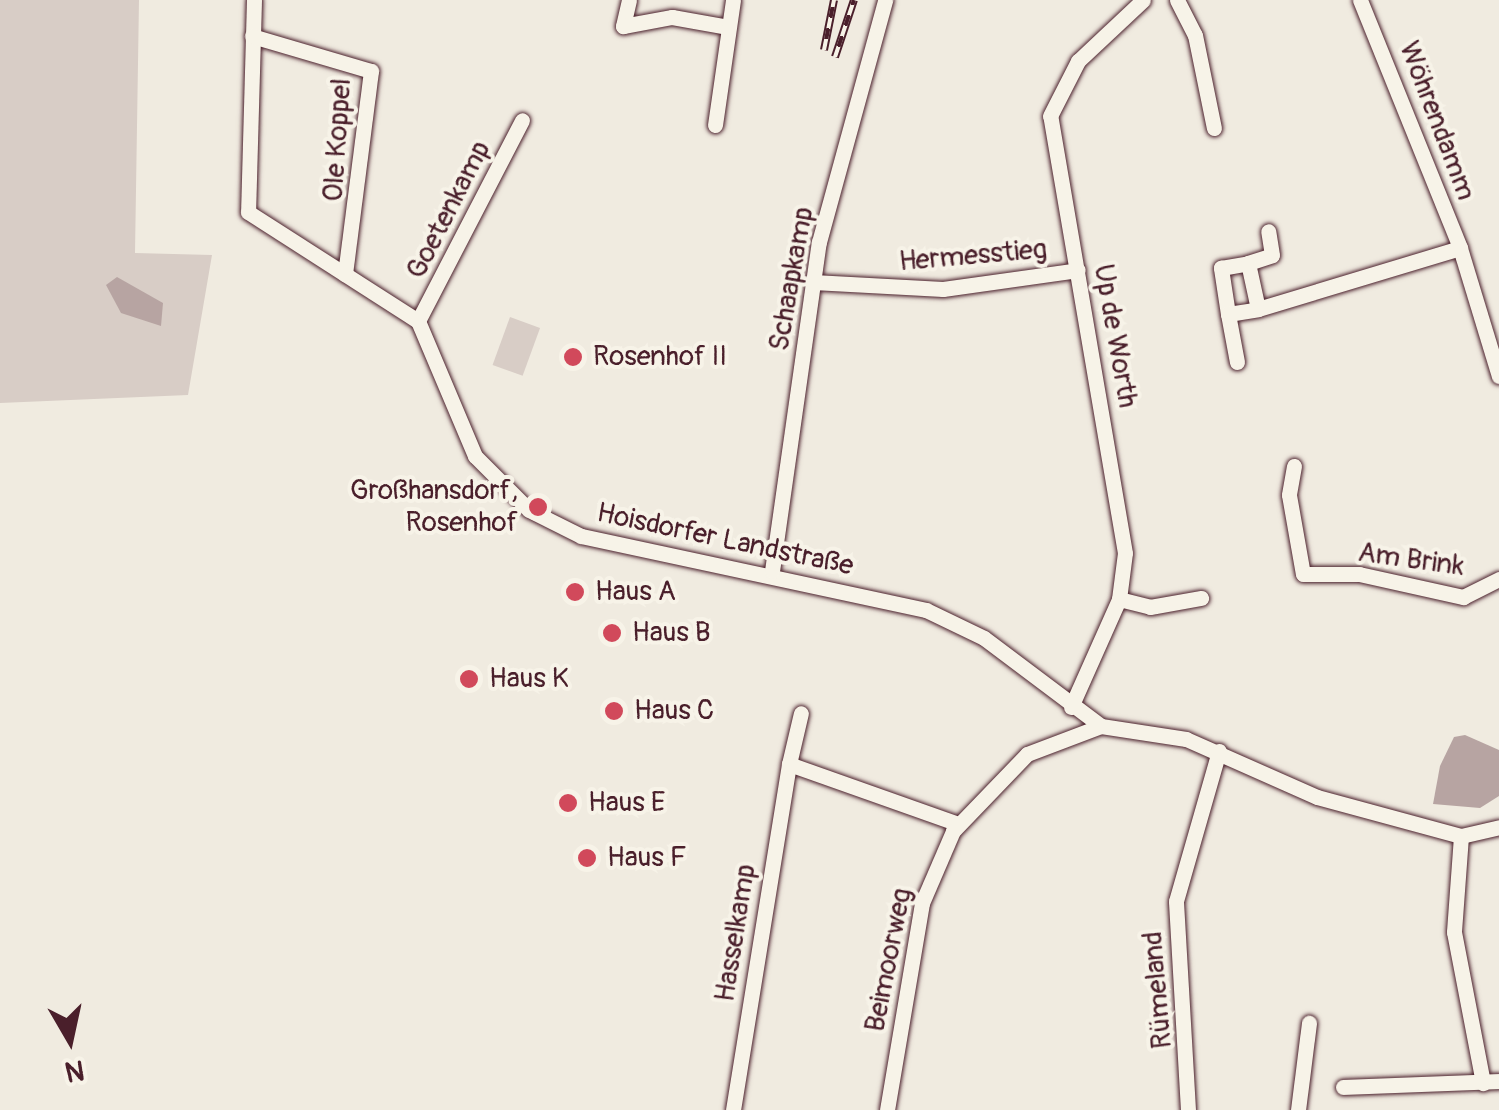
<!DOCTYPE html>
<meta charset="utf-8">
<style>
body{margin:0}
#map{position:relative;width:1499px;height:1110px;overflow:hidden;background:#f0ebe0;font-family:Pangolin,sans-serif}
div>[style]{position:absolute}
.green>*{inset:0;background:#d8cdc6;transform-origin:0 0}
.water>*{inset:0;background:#b7a4a2}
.roads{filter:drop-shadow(0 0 2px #4a1f2b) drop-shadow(0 0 2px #4a1f2b)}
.minor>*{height:15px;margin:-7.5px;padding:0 7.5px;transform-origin:7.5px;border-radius:7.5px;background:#f7f3e8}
.rail>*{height:8px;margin-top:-4px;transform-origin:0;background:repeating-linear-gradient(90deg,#f7f3e8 0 11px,#4a1f2b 0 22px);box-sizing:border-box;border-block:2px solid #4a1f2b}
.dots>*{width:28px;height:28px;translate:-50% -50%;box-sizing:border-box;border:5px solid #f7f3e8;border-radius:50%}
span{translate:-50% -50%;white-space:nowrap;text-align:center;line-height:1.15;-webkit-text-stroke:8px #f7f3e8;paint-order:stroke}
.street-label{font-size:28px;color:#4a1f2b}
.poi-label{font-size:28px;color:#4a1f2b}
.left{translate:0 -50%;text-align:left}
.right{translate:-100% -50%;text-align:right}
.north{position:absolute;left:20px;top:990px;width:100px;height:100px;-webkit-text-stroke:8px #f7f3e8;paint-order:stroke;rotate:171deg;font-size:28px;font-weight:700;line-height:40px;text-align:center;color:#4a1f2b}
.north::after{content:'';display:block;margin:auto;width:35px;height:45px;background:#4a1f2b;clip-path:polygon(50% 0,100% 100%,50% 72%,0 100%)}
</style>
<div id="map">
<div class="green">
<div style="clip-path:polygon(0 0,139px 0,135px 253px,212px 255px,188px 395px,0 403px)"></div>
<div style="left:510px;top:317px;width:32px;height:51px;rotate:20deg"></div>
</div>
<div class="water">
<div style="clip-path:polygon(117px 277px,163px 303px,161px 326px,121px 313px,106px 285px)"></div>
<div style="clip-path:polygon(1465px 735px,1499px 750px,1499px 796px,1480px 808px,1433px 804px,1440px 766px,1454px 737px)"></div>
</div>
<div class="roads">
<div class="minor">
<div style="left:254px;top:0;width:212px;rotate:91.6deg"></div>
<div style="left:248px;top:212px;width:202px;rotate:32.7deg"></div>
<div style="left:418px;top:321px;width:147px;rotate:67.1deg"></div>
<div style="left:475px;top:456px;width:76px;rotate:45deg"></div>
<div style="left:529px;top:510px;width:58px;rotate:26.6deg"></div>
<div style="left:581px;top:536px;width:353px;rotate:12.1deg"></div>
<div style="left:926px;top:610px;width:64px;rotate:25.8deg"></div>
<div style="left:984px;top:638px;width:146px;rotate:36.9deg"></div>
<div style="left:1101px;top:726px;width:86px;rotate:8.7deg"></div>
<div style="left:1186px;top:739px;width:143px;rotate:23.9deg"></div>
<div style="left:1317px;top:797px;width:149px;rotate:15.2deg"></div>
<div style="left:1461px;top:836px;width:39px;rotate:-13deg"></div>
<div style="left:629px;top:0;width:27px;rotate:103deg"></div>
<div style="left:623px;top:26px;width:50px;rotate:-10.4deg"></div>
<div style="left:672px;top:17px;width:57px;rotate:10.1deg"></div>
<div style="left:1177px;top:0;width:39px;rotate:63deg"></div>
<div style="left:1195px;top:35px;width:95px;rotate:78.5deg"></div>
<div style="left:1360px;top:0;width:267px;rotate:68deg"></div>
<div style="left:1460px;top:248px;width:134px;rotate:73.1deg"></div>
<div style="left:252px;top:36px;width:124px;rotate:16.4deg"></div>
<div style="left:371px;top:71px;width:205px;rotate:97.3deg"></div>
<div style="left:715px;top:125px;width:126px;rotate:-81.8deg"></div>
<div style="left:1248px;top:263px;width:25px;rotate:-18deg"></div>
<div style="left:1272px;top:255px;width:24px;rotate:-99deg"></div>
<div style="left:813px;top:282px;width:130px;rotate:3.1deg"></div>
<div style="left:943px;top:289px;width:136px;rotate:-8deg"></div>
<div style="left:1228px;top:314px;width:47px;rotate:-98.7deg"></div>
<div style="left:1221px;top:268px;width:27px;rotate:-10deg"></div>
<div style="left:1248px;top:263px;width:47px;rotate:77.7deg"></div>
<div style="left:1258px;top:309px;width:211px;rotate:-16.8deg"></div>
<div style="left:418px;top:321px;width:226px;rotate:-62.6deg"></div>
<div style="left:1237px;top:362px;width:49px;rotate:-100.6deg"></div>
<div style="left:1228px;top:314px;width:30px;rotate:-9deg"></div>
<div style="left:1294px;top:466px;width:29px;rotate:100deg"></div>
<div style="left:1289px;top:495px;width:80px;rotate:80deg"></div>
<div style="left:1303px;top:574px;width:56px"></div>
<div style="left:1359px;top:574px;width:107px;rotate:12.5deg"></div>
<div style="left:1463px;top:597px;width:40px;rotate:-26.6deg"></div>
<div style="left:772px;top:571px;width:332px;rotate:-81.9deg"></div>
<div style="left:819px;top:242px;width:251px;rotate:-74.7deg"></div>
<div style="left:1119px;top:599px;width:32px;rotate:14deg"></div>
<div style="left:1150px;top:607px;width:52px;rotate:-10deg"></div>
<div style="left:1071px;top:707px;width:118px;rotate:-66deg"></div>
<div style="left:1119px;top:599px;width:46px;rotate:-82.6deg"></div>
<div style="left:1125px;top:553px;width:443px;rotate:-99.7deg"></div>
<div style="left:1050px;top:116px;width:62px;rotate:-63deg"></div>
<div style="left:1078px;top:61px;width:89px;rotate:-43.2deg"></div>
<div style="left:789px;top:764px;width:52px;rotate:-76.8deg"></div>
<div style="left:1461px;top:836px;width:96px;rotate:94.2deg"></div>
<div style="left:1454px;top:932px;width:154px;rotate:79.1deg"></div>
<div style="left:1343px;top:1087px;width:156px;rotate:-2.2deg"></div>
<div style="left:733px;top:1110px;width:351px;rotate:-80.8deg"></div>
<div style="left:789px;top:764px;width:179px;rotate:19.5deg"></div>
<div style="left:887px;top:1110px;width:210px;rotate:-80.4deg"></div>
<div style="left:922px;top:903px;width:78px;rotate:-66.7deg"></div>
<div style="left:953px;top:831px;width:107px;rotate:-46.1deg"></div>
<div style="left:1027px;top:754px;width:79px;rotate:-20.7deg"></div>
<div style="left:1188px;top:1110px;width:209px;rotate:-93.3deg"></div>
<div style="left:1176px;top:901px;width:156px;rotate:-74deg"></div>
<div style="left:1298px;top:1110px;width:88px;rotate:-82.8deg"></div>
</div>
</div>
<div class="rail">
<div style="left:824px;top:50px;width:51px;rotate:-78.7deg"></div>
<div style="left:835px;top:57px;width:60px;rotate:-71.6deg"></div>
</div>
<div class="dots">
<div style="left:573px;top:357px;background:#d1495b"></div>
<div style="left:538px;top:507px;background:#d1495b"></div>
<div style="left:575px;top:592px;background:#d1495b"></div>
<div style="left:612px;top:633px;background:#d1495b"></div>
<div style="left:469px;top:679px;background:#d1495b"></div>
<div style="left:614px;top:711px;background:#d1495b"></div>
<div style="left:568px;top:803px;background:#d1495b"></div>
<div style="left:587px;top:858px;background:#d1495b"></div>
</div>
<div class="street-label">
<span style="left:1437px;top:121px;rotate:69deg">Wöhrendamm</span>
<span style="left:338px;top:140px;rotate:-86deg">Ole Koppel</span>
<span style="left:449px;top:210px;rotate:-63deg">Goetenkamp</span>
<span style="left:973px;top:256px;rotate:-5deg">Hermesstieg</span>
<span style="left:792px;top:279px;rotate:-80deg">Schaapkamp</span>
<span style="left:1115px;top:336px;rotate:80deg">Up de Worth</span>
<span style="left:725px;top:540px;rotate:12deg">Hoisdorfer Landstraße</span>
<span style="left:1411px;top:560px;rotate:8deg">Am Brink</span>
<span style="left:736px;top:933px;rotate:-81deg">Hasselkamp</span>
<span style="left:889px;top:960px;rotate:-79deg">Beimoorweg</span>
<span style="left:1158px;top:990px;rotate:-95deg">Rümeland</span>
</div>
<div class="poi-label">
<span class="left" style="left:593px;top:357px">Rosenhof II</span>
<span class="right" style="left:518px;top:507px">Großhansdorf,<br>Rosenhof</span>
<span class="left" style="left:595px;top:592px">Haus A</span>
<span class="left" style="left:632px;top:633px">Haus B</span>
<span class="left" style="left:489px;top:679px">Haus K</span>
<span class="left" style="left:634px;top:711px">Haus C</span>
<span class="left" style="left:588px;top:803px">Haus E</span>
<span class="left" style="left:607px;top:858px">Haus F</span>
</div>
<div class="north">N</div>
</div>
